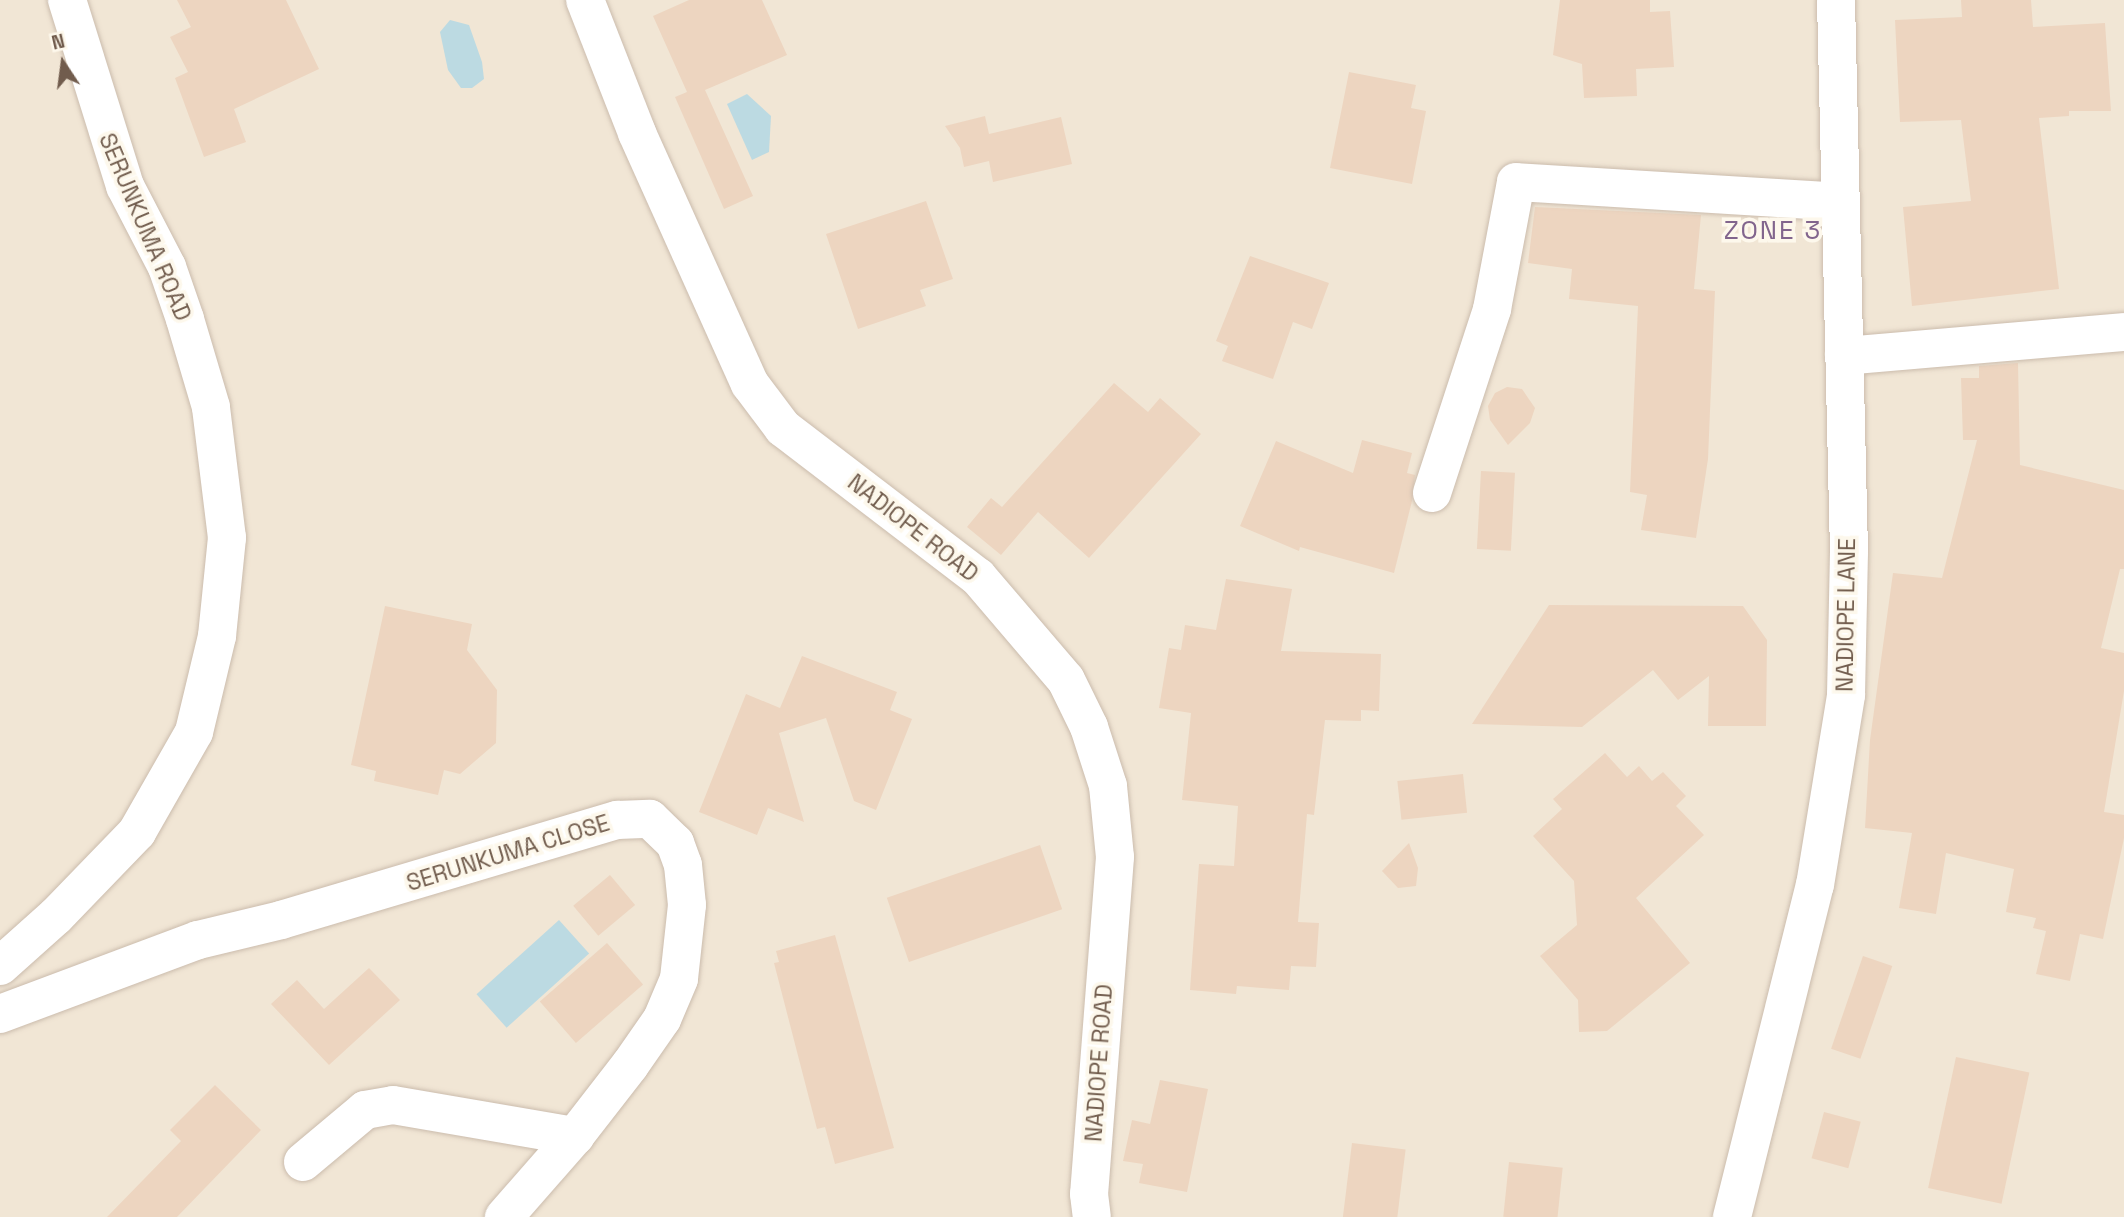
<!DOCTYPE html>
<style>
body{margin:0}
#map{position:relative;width:2124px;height:1217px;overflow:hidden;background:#faf4e6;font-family:"Space Grotesk",sans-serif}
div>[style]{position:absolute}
.residential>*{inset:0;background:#f1e6d5;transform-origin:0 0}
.water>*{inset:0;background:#bcdae2;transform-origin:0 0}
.building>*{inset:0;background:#edd5c0;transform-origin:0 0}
.roads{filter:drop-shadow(0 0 2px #cbbcad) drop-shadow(0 0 2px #cbbcad)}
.minor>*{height:38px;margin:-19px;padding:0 19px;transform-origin:19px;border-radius:19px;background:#fff}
span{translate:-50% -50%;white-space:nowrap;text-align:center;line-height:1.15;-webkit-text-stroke:7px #fdf8ec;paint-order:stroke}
.street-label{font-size:23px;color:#715c4d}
.quarter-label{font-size:26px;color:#82658d;letter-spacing:2px}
.north{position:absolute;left:28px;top:28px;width:70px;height:70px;-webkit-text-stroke:5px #fdf8ec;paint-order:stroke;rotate:347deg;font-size:19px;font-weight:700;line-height:28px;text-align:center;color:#715c4d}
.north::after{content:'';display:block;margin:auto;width:24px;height:32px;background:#715c4d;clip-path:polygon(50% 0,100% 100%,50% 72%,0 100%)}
</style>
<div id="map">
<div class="residential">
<div style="left:0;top:0;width:2124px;height:1217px"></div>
</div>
<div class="water">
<div style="clip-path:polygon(450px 20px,469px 25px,482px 62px,484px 79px,472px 88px,461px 88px,448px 70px,440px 32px)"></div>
<div style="clip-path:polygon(747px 94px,771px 116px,769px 152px,752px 160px,727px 104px)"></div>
<div style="left:559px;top:920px;width:45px;height:111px;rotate:48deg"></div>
</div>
<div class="building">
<div style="clip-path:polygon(177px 0,286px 0,319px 69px,234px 109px,246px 142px,204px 157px,175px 78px,188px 72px,170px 37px,191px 27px)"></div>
<div style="clip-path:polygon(689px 0,762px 0,787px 55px,705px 90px,753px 196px,724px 209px,675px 97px,687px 92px,653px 16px)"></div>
<div style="clip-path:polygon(1560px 0,1650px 0,1650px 12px,1670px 11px,1674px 67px,1636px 69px,1637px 96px,1584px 98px,1582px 64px,1553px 55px)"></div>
<div style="clip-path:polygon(1961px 0,2031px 0,2033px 27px,2105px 23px,2111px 111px,2069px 111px,2069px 116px,2039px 118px,2059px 289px,1912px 306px,1903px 207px,1971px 201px,1961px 120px,1900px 122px,1895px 20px,1962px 17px)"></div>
<div style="clip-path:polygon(1349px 72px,1416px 85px,1411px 108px,1426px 111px,1412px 184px,1330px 168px)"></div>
<div style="clip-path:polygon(985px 116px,989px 134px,1061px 117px,1072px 164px,993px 182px,989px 161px,964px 167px,960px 148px,945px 126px)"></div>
<div style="clip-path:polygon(926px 201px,953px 279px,920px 290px,926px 306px,858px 329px,826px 234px)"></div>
<div style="clip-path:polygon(1535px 207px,1701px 215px,1694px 289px,1715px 291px,1708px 459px,1696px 538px,1641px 530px,1647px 495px,1630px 492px,1638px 306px,1569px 299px,1572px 269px,1528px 263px)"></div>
<div style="clip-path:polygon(1250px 256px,1329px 283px,1312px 329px,1293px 322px,1273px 379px,1222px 361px,1228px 346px,1216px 341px)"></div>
<div style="clip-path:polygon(2018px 363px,2020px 465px,2124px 490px,2124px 569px,2120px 569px,2101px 648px,2124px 653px,2124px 691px,2104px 812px,2124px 815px,2124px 838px,2103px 939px,2080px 934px,2070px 981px,2036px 974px,2046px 931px,2033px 928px,2036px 918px,2006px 912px,2014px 869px,1946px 853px,1936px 914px,1899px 908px,1912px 833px,1865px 828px,1870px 740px,1893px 573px,1942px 578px,1977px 440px,1963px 440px,1961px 378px,1979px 378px,1979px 366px)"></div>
<div style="clip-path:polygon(1114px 383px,1148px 412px,1160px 398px,1201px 434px,1089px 558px,1038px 512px,1001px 555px,967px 527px,991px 498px,1002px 507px)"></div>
<div style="clip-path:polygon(1507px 387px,1522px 389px,1535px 408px,1530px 423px,1508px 445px,1490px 420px,1488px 406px,1495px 393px)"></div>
<div style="clip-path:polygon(1362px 440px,1412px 453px,1407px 473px,1415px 475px,1412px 501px,1394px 573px,1300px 547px,1299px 551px,1240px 526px,1276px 441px,1353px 473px)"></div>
<div style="left:1481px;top:471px;width:34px;height:78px;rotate:3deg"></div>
<div style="clip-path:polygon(1226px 579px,1292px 589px,1281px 651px,1381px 654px,1379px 711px,1361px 710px,1361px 721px,1325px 720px,1314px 815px,1307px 814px,1298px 922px,1319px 923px,1316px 967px,1291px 966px,1289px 990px,1237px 986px,1236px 994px,1190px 990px,1199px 864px,1234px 866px,1238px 806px,1182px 800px,1191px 713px,1159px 708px,1169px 648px,1181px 650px,1185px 625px,1216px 630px)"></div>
<div style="clip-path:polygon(1549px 605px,1743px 606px,1767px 640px,1766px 726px,1708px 726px,1709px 676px,1678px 700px,1653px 670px,1582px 727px,1472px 724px)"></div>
<div style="clip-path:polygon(385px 606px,472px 624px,467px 650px,497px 690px,496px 743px,460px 774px,444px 770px,438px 795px,374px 781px,376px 771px,351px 765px)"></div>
<div style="clip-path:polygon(802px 656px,897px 692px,890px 710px,912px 719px,876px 810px,854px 801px,826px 718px,779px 733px,804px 822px,768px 808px,757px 835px,699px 812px,746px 694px,780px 708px)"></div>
<div style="clip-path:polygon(1605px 753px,1627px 777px,1639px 766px,1652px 781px,1663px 772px,1686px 796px,1676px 806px,1704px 835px,1636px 898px,1690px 963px,1607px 1031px,1579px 1032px,1578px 1000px,1540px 956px,1577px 925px,1574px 881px,1533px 836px,1562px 809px,1553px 799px)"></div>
<div style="left:1463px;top:774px;width:39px;height:66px;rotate:84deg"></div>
<div style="clip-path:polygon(1409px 843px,1418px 868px,1416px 886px,1398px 888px,1382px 871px)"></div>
<div style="left:1040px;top:845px;width:68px;height:162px;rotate:71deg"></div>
<div style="left:610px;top:875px;width:39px;height:48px;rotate:50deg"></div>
<div style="clip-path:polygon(835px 935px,894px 1148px,835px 1164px,825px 1127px,817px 1129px,774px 963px,779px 962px,776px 951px)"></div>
<div style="left:607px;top:943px;width:55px;height:89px;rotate:49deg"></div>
<div style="left:1863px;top:956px;width:31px;height:98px;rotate:19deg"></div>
<div style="clip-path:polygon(369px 968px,400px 1000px,329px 1065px,271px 1004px,297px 980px,324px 1009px)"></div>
<div style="left:1956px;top:1057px;width:75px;height:134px;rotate:12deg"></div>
<div style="clip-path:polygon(1160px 1080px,1208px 1089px,1187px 1192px,1139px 1183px,1143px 1164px,1123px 1161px,1132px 1120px,1150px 1124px)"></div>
<div style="clip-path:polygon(215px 1085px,261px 1130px,177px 1217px,107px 1217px,181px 1141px,170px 1130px)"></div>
<div style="left:1824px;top:1112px;width:38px;height:48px;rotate:15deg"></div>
<div style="left:1352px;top:1143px;width:54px;height:75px;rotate:7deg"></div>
<div style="left:1509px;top:1162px;width:54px;height:55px;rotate:6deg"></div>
</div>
<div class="roads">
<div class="minor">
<div style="left:585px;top:0;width:143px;rotate:68.6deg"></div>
<div style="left:637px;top:133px;width:275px;rotate:65.8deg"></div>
<div style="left:750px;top:384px;width:55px;rotate:53.1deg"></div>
<div style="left:783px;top:428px;width:245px;rotate:37.4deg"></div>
<div style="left:978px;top:577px;width:135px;rotate:49.5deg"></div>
<div style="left:1066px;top:680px;width:52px;rotate:63.9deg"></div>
<div style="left:1089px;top:727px;width:62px;rotate:72.1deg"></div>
<div style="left:1108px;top:786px;width:71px;rotate:84.4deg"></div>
<div style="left:1115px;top:857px;width:338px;rotate:94.4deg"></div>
<div style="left:1089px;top:1194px;width:23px;rotate:83deg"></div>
<div style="left:1844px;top:356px;width:281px;rotate:-4.9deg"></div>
<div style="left:1432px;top:493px;width:194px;rotate:-71.9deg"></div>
<div style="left:1492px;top:309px;width:129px;rotate:-79.3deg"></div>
<div style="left:1516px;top:182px;width:325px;rotate:3.5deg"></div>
<div style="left:0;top:966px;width:75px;rotate:-41.8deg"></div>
<div style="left:56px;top:916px;width:117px;rotate:-46deg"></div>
<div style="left:137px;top:832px;width:115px;rotate:-60.3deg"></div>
<div style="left:194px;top:732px;width:99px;rotate:-76.5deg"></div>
<div style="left:217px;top:636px;width:99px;rotate:-84.2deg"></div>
<div style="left:227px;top:538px;width:132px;rotate:-97deg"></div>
<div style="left:211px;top:407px;width:92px;rotate:-106.5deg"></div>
<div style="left:185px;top:319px;width:55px;rotate:-109.1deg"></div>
<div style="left:167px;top:267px;width:91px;rotate:-117.4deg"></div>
<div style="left:125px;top:186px;width:195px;rotate:-107.3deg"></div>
<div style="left:0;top:1014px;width:211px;rotate:-20.5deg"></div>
<div style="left:198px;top:940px;width:85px;rotate:-13.5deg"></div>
<div style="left:281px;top:920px;width:351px;rotate:-16.6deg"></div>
<div style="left:617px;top:820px;width:33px;rotate:-2deg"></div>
<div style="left:650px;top:819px;width:35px;rotate:44deg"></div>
<div style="left:675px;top:843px;width:23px;rotate:70deg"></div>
<div style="left:683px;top:865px;width:40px;rotate:84.3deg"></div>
<div style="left:687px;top:905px;width:74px;rotate:96.2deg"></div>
<div style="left:679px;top:979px;width:43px;rotate:113deg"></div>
<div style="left:662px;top:1019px;width:56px;rotate:124.8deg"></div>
<div style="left:630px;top:1065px;width:90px;rotate:127.8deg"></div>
<div style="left:575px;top:1136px;width:108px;rotate:131.2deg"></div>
<div style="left:303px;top:1162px;width:81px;rotate:-40deg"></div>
<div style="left:365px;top:1110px;width:28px;rotate:-10deg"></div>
<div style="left:393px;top:1105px;width:185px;rotate:9.7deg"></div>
<div style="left:1732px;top:1217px;width:342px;rotate:-76deg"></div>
<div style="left:1815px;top:885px;width:193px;rotate:-80.7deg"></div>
<div style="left:1846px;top:695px;width:143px;rotate:-88.8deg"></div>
<div style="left:1849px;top:552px;width:552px;rotate:-91.35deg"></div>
</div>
</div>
<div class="street-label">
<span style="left:145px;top:227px;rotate:67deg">SERUNKUMA ROAD</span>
<span style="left:913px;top:528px;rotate:38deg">NADIOPE ROAD</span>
<span style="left:1846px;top:615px;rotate:-89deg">NADIOPE LANE</span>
<span style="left:508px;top:853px;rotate:-17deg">SERUNKUMA CLOSE</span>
<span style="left:1099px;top:1063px;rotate:-86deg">NADIOPE ROAD</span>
</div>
<div class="quarter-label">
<span style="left:1773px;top:231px">ZONE 3</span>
</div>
<div class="north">N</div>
</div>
